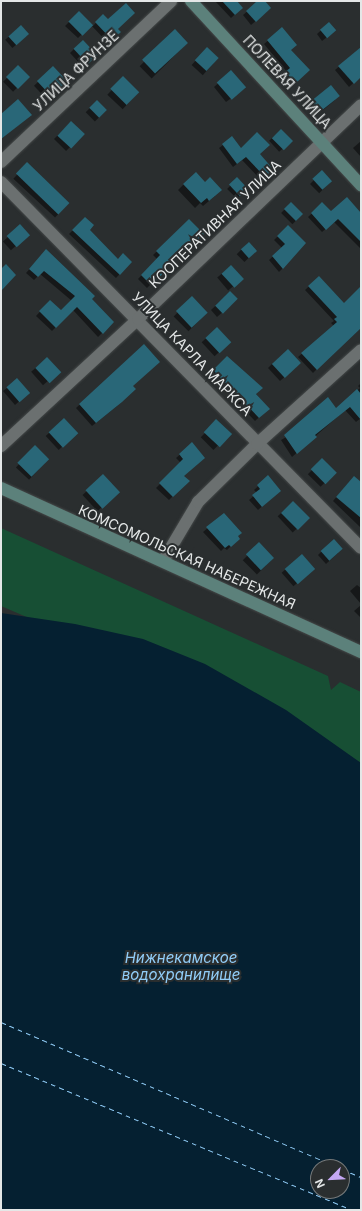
<!DOCTYPE html>
<meta charset="utf-8">
<style>
body{margin:0}
#map{position:relative;width:362px;height:1211px;overflow:hidden;background:#2a2e2f;font-family:Inter,sans-serif}
div>[style]{position:absolute}
.green>*{inset:0;background:#174f34}
.water>*{inset:0;background:#052031}
.shadow>*{inset:0;background:#0007;transform-origin:0 0}
.ferry>*{height:1px;margin-top:-0.5px;transform-origin:0;background:repeating-linear-gradient(90deg,#91cdf8 0 5px,transparent 0 9px)}
.building>*{inset:0;background:#296778;transform-origin:0 0}
.roads{filter:drop-shadow(0 0 1px #454949) drop-shadow(0 0 1px #454949)}
.street>*{height:12px;margin:-6px;padding:0 6px;transform-origin:6px;border-radius:6px;background:#6b7070}
.secondary>*{height:12px;margin:-6px;padding:0 6px;transform-origin:6px;border-radius:6px;background:#5c817b}
span{translate:-50% -50%;white-space:nowrap;text-align:center;line-height:1.15;-webkit-text-stroke:4px #2a2e2f;paint-order:stroke}
.street-label{font-size:14px;color:#e4e7e7}
.water-label{font-size:15px;color:#91cdf8;font-style:italic}
.frame{position:absolute;inset:0;border:2px solid #e4e7e7;pointer-events:none}
.north{position:absolute;left:310px;top:1159px;width:40px;height:40px;box-sizing:border-box;background:#2a2e2f;border:1px solid #747879;border-radius:50%;rotate:246deg;font-size:11px;font-weight:700;line-height:16px;text-align:center;color:#e4e7e7}
.north::after{content:'';display:block;margin:auto;width:14px;height:18px;background:#c3a7f2;clip-path:polygon(50% 0,100% 100%,50% 72%,0 100%)}
</style>
<div id="map">
<div class="green">
<div style="clip-path:polygon(1px 528px,328px 676px,331px 690px,340px 682px,361px 692px,361px 763px,348px 755px,1px 606px)"></div>
</div>
<div class="water">
<div style="clip-path:polygon(evenodd,1px 613px,75px 624px,143px 639px,205px 664px,286px 710px,361px 763px,361px 1210px,1px 1210px,1px 613px,318px 1167px,342px 1167px,342px 1191px,318px 1191px,318px 1167px)"></div>
</div>
<div class="shadow">
<div style="clip-path:polygon(215px 1px,235px 1px,242px 8px,231px 18px)"></div>
<div style="clip-path:polygon(259px 1px,263px 1px,266px 12px,251px 25px,243px 15px)"></div>
<div style="clip-path:polygon(79px 12px,93px 26px,103px 15px,119px 32px,108px 43px,91px 25px,78px 38px,65px 26px)"></div>
<div style="clip-path:polygon(329px 23px,331px 34px,322px 41px,317px 34px)"></div>
<div style="left:21px;top:26px;width:11px;height:21px;rotate:49deg"></div>
<div style="clip-path:polygon(282px 29px,290px 50px,309px 70px,292px 86px,282px 76px,287px 72px,264px 44px)"></div>
<div style="left:175px;top:31px;width:17px;height:50px;rotate:45deg"></div>
<div style="left:207px;top:48px;width:15px;height:23px;rotate:42deg"></div>
<div style="clip-path:polygon(361px 48px,361px 76px,349px 87px,335px 70px)"></div>
<div style="clip-path:polygon(74px 49px,92px 59px,83px 67px,70px 53px)"></div>
<div style="left:18px;top:67px;width:14px;height:21px;rotate:45deg"></div>
<div style="left:53px;top:68px;width:18px;height:26px;rotate:47deg"></div>
<div style="clip-path:polygon(231px 72px,241px 91px,226px 102px,214px 87px)"></div>
<div style="left:123px;top:78px;width:21px;height:23px;rotate:43deg"></div>
<div style="clip-path:polygon(335px 100px,316px 116px,307px 106px,311px 102px)"></div>
<div style="left:97px;top:101px;width:13px;height:16px;rotate:45deg"></div>
<div style="left:71px;top:122px;width:17px;height:24px;rotate:45deg"></div>
<div style="left:281px;top:130px;width:15px;height:16px;rotate:48deg"></div>
<div style="clip-path:polygon(361px 141px,361px 157px,353px 148px)"></div>
<div style="clip-path:polygon(223px 145px,259px 154px,272px 169px,261px 180px,242px 160px,233px 167px,219px 148px)"></div>
<div style="left:27px;top:164px;width:57px;height:20px;rotate:43deg"></div>
<div style="left:322px;top:172px;width:13px;height:17px;rotate:45deg"></div>
<div style="left:237px;top:179px;width:14px;height:14px;rotate:45deg"></div>
<div style="clip-path:polygon(205px 183px,215px 196px,203px 206px,200px 203px,195px 208px,178px 190px,184px 184px)"></div>
<div style="left:291px;top:203px;width:16px;height:14px;rotate:45deg"></div>
<div style="clip-path:polygon(322px 204px,331px 213px,361px 213px,361px 249px,334px 222px,322px 232px,308px 217px)"></div>
<div style="clip-path:polygon(85px 218px,88px 230px,118px 260px,131px 262px,116px 278px,69px 234px)"></div>
<div style="clip-path:polygon(189px 221px,162px 269px,164px 271px,147px 288px,138px 279px,157px 259px,153px 255px)"></div>
<div style="left:20px;top:226px;width:12px;height:23px;rotate:48deg"></div>
<div style="clip-path:polygon(288px 226px,283px 268px,279px 272px,269px 260px,282px 248px,274px 240px)"></div>
<div style="left:248px;top:243px;width:11px;height:16px;rotate:45deg"></div>
<div style="clip-path:polygon(43px 254px,113px 322px,98px 337px,73px 310px,52px 331px,36px 316px,50px 301px,61px 312px,72px 301px,40px 274px,34px 280px,26px 273px)"></div>
<div style="left:231px;top:266px;width:17px;height:18px;rotate:50deg"></div>
<div style="clip-path:polygon(319px 277px,344px 304px,361px 292px,361px 324px,313px 373px,298px 357px,334px 326px,331px 323px,334px 321px,305px 290px)"></div>
<div style="clip-path:polygon(230px 292px,233px 303px,217px 317px,211px 310px)"></div>
<div style="left:192px;top:298px;width:21px;height:26px;rotate:45deg"></div>
<div style="left:217px;top:328px;width:19px;height:21px;rotate:47deg"></div>
<div style="clip-path:polygon(144px 345px,132px 386px,117px 406px,92px 426px,76px 408px)"></div>
<div style="clip-path:polygon(227px 357px,268px 409px,255px 421px,210px 374px)"></div>
<div style="left:47px;top:358px;width:18px;height:21px;rotate:49deg"></div>
<div style="clip-path:polygon(272px 364px,296px 367px,280px 381px,268px 368px)"></div>
<div style="clip-path:polygon(361px 383px,361px 418px,356px 422px,345px 410px,292px 457px,281px 440px,336px 409px,360px 388px,358px 386px)"></div>
<div style="clip-path:polygon(7px 388px,25px 396px,15px 405px,3px 391px)"></div>
<div style="left:64px;top:419px;width:19px;height:25px;rotate:47deg"></div>
<div style="left:217px;top:421px;width:18px;height:23px;rotate:45deg"></div>
<div style="clip-path:polygon(192px 444px,183px 476px,188px 481px,169px 500px,156px 488px,181px 463px,176px 458px)"></div>
<div style="left:35px;top:447px;width:18px;height:28px;rotate:43deg"></div>
<div style="left:322px;top:460px;width:18px;height:20px;rotate:45deg"></div>
<div style="left:103px;top:476px;width:22px;height:28px;rotate:47deg"></div>
<div style="clip-path:polygon(268px 477px,276px 494px,258px 510px,249px 500px,257px 493px,254px 490px)"></div>
<div style="clip-path:polygon(350px 481px,361px 484px,360px 527px,333px 501px)"></div>
<div style="left:293px;top:502px;width:22px;height:21px;rotate:47deg"></div>
<div style="clip-path:polygon(224px 514px,237px 536px,235px 542px,227px 550px,224px 548px,221px 551px,203px 532px)"></div>
<div style="left:259px;top:544px;width:20px;height:23px;rotate:45deg"></div>
<div style="clip-path:polygon(322px 551px,338px 553px,326px 564px,318px 555px)"></div>
<div style="left:302px;top:555px;width:18px;height:27px;rotate:49deg"></div>
<div style="clip-path:polygon(357px 585px,361px 588px,361px 604px,350px 591px)"></div>
<div style="clip-path:polygon(361px 605px,361px 618px,354px 611px)"></div>
</div>
<div class="ferry">
<div style="left:1px;top:1022px;width:367px;rotate:23.3deg"></div>
<div style="left:1px;top:1063px;width:381px;rotate:22.7deg"></div>
<div style="left:342px;top:1169px;width:21px;rotate:23deg"></div>
</div>
<div class="building">
<div style="clip-path:polygon(222px 1px,237px 1px,243px 8px,235px 15px)"></div>
<div style="clip-path:polygon(257px 1px,265px 1px,271px 8px,256px 22px,246px 11px)"></div>
<div style="clip-path:polygon(126px 3px,135px 13px,118px 29px,121px 32px,112px 40px,95px 22px,103px 14px,108px 19px)"></div>
<div style="left:79px;top:11px;width:20px;height:15px;rotate:45deg"></div>
<div style="left:329px;top:22px;width:11px;height:12px;rotate:49deg"></div>
<div style="left:21px;top:25px;width:12px;height:17px;rotate:48deg"></div>
<div style="clip-path:polygon(282px 27px,297px 45px,291px 50px,310px 70px,296px 83px,285px 72px,290px 68px,267px 40px)"></div>
<div style="left:175px;top:29px;width:19px;height:45px;rotate:47deg"></div>
<div style="left:83px;top:40px;width:21px;height:13px;rotate:47deg"></div>
<div style="left:207px;top:47px;width:16px;height:18px;rotate:43deg"></div>
<div style="clip-path:polygon(361px 47px,361px 77px,354px 84px,338px 66px)"></div>
<div style="left:18px;top:65px;width:17px;height:17px;rotate:45deg"></div>
<div style="left:53px;top:66px;width:21px;height:22px;rotate:47deg"></div>
<div style="left:231px;top:70px;width:23px;height:19px;rotate:49deg"></div>
<div style="left:123px;top:76px;width:23px;height:18px;rotate:45deg"></div>
<div style="left:331px;top:85px;width:14px;height:27px;rotate:51deg"></div>
<div style="clip-path:polygon(18px 99px,32px 115px,1px 139px,1px 114px)"></div>
<div style="left:97px;top:100px;width:14px;height:11px;rotate:45deg"></div>
<div style="left:71px;top:121px;width:19px;height:20px;rotate:43deg"></div>
<div style="left:281px;top:129px;width:17px;height:13px;rotate:45deg"></div>
<div style="clip-path:polygon(257px 132px,270px 145px,260px 154px,273px 169px,265px 177px,246px 157px,237px 164px,222px 144px,232px 136px,241px 148px)"></div>
<div style="left:27px;top:162px;width:59px;height:16px;rotate:44deg"></div>
<div style="left:322px;top:170px;width:15px;height:13px;rotate:48deg"></div>
<div style="clip-path:polygon(196px 172px,205px 182px,210px 177px,222px 190px,209px 201px,207px 198px,201px 203px,183px 184px)"></div>
<div style="left:237px;top:177px;width:16px;height:11px;rotate:47deg"></div>
<div style="clip-path:polygon(347px 197px,361px 213px,361px 242px,338px 219px,326px 230px,311px 213px,322px 202px,331px 211px)"></div>
<div style="left:291px;top:202px;width:17px;height:10px;rotate:45deg"></div>
<div style="clip-path:polygon(85px 217px,94px 225px,90px 230px,118px 259px,123px 253px,132px 262px,120px 275px,72px 230px)"></div>
<div style="clip-path:polygon(189px 219px,204px 234px,163px 269px,165px 271px,152px 286px,141px 275px,160px 255px,156px 251px)"></div>
<div style="left:20px;top:224px;width:15px;height:18px;rotate:48deg"></div>
<div style="clip-path:polygon(288px 225px,306px 243px,283px 269px,272px 256px,285px 244px,277px 236px)"></div>
<div style="left:249px;top:242px;width:12px;height:11px;rotate:48deg"></div>
<div style="clip-path:polygon(46px 249px,95px 296px,92px 299px,114px 322px,103px 334px,77px 307px,56px 328px,39px 311px,50px 300px,61px 310px,75px 296px,44px 271px,38px 277px,29px 269px)"></div>
<div style="clip-path:polygon(6px 264px,16px 275px,1px 291px,1px 269px)"></div>
<div style="left:231px;top:265px;width:19px;height:13px;rotate:47deg"></div>
<div style="clip-path:polygon(319px 276px,344px 303px,361px 286px,361px 328px,317px 370px,301px 353px,337px 322px,334px 319px,337px 317px,308px 286px)"></div>
<div style="left:230px;top:291px;width:11px;height:21px;rotate:45deg"></div>
<div style="left:192px;top:296px;width:23px;height:22px;rotate:47deg"></div>
<div style="left:217px;top:327px;width:21px;height:16px;rotate:47deg"></div>
<div style="clip-path:polygon(144px 344px,160px 362px,133px 386px,136px 389px,122px 402px,96px 423px,79px 404px)"></div>
<div style="left:288px;top:349px;width:19px;height:22px;rotate:47deg"></div>
<div style="clip-path:polygon(227px 356px,263px 388px,256px 394px,270px 409px,259px 418px,213px 370px)"></div>
<div style="left:47px;top:357px;width:21px;height:16px;rotate:47deg"></div>
<div style="left:17px;top:378px;width:20px;height:14px;rotate:49deg"></div>
<div style="clip-path:polygon(357px 389px,361px 394px,361px 420px,350px 407px,315px 435px,317px 437px,297px 454px,284px 435px,328px 397px,336px 408px)"></div>
<div style="left:64px;top:418px;width:21px;height:21px;rotate:47deg"></div>
<div style="left:216px;top:419px;width:22px;height:18px;rotate:43deg"></div>
<div style="clip-path:polygon(192px 442px,205px 458px,184px 476px,190px 481px,173px 497px,159px 483px,183px 459px,179px 454px)"></div>
<div style="left:35px;top:445px;width:20px;height:25px;rotate:45deg"></div>
<div style="left:322px;top:458px;width:21px;height:16px;rotate:45deg"></div>
<div style="left:103px;top:474px;width:25px;height:24px;rotate:47deg"></div>
<div style="clip-path:polygon(268px 475px,281px 491px,262px 507px,252px 495px,260px 489px,257px 485px)"></div>
<div style="clip-path:polygon(354px 476px,361px 482px,361px 518px,336px 497px)"></div>
<div style="left:293px;top:501px;width:24px;height:17px;rotate:45deg"></div>
<div style="clip-path:polygon(224px 513px,242px 533px,238px 536px,240px 539px,231px 547px,229px 545px,225px 548px,206px 527px)"></div>
<div style="left:334px;top:539px;width:13px;height:18px;rotate:48deg"></div>
<div style="left:259px;top:542px;width:22px;height:18px;rotate:47deg"></div>
<div style="left:302px;top:554px;width:20px;height:23px;rotate:49deg"></div>
</div>
<div class="roads">
<div class="street">
<div style="left:1px;top:162px;width:234px;rotate:-43.4deg"></div>
<div style="left:1px;top:182px;width:513px;rotate:45.47deg"></div>
<div style="left:1px;top:446px;width:187px;rotate:-42.8deg"></div>
<div style="left:138px;top:319px;width:309px;rotate:-43.8deg"></div>
<div style="left:163px;top:561px;width:69px;rotate:-59.3deg"></div>
<div style="left:198px;top:502px;width:83px;rotate:-44.5deg"></div>
<div style="left:257px;top:444px;width:140px;rotate:-42.1deg"></div>
</div>
<div class="secondary">
<div style="left:191px;top:1px;width:251px;rotate:47.3deg"></div>
<div style="left:1px;top:488px;width:396px;rotate:24.5deg"></div>
</div>
</div>
<div class="street-label">
<span style="left:76px;top:71px;rotate:-43deg">УЛИЦА ФРУНЗЕ</span>
<span style="left:287px;top:82px;rotate:47deg">ПОЛЕВАЯ УЛИЦА</span>
<span style="left:215px;top:224px;rotate:-44deg">КООПЕРАТИВНАЯ УЛИЦА</span>
<span style="left:192px;top:354px;rotate:46deg">УЛИЦА КАРЛА МАРКСА</span>
<span style="left:187px;top:557px;rotate:24deg">КОМСОМОЛЬСКАЯ НАБЕРЕЖНАЯ</span>
</div>
<div class="water-label">
<span style="left:181px;top:966px">Нижнекамское<br>водохранилище</span>
</div>
<div class="frame"></div>
<div class="north">N</div>
</div>
